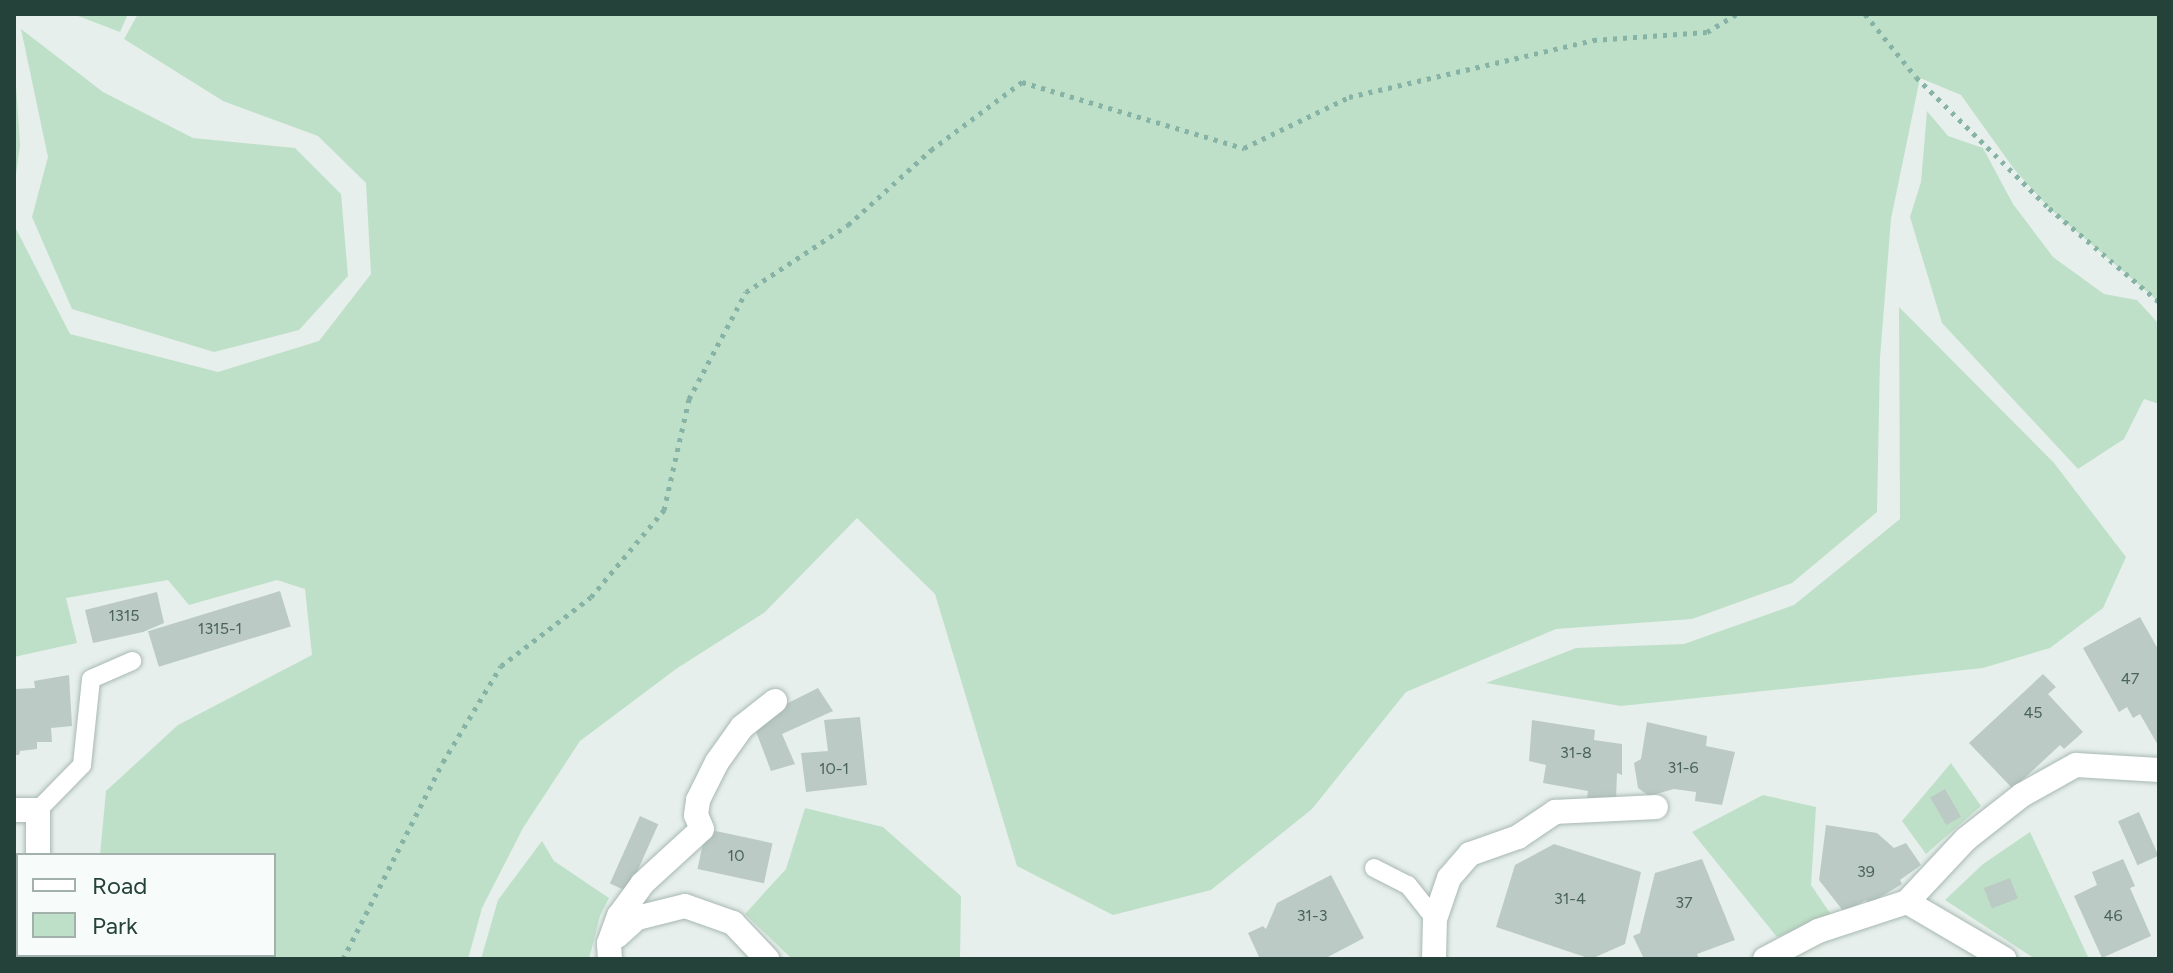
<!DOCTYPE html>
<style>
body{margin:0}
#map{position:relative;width:2173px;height:973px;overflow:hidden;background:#e6efeb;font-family:Figtree,sans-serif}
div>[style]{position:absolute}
.green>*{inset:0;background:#bfe0c8}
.building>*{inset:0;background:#bbcac4;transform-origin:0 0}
.path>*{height:5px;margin-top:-2.5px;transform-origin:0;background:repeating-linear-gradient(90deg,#86b3a5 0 4px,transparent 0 10px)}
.roads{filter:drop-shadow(0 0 2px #a8b8b2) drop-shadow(0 0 2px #a8b8b2)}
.lane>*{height:18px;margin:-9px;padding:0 9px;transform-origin:9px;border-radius:9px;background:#fff}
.street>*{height:24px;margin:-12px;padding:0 12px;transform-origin:12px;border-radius:12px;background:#fff}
span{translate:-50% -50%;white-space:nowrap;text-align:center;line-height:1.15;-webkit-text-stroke:8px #f7fbf9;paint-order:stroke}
.number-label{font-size:16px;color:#4a645c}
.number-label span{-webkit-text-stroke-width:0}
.frame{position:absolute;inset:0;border:16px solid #24423a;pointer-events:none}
.legend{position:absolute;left:16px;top:853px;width:260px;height:104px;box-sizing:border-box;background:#f7fbf9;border:2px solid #a3b1ad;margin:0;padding:10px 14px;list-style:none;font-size:24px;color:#24423a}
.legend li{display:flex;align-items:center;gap:16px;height:40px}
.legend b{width:40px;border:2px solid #a3b1ad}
</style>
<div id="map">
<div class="green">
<div style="clip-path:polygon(73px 14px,128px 14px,120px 32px)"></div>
<div style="clip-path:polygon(138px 14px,2159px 14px,2159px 302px,2049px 208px,2014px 169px,1961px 95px,1920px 78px,1891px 219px,1880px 358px,1877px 512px,1792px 583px,1692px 619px,1556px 629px,1406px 692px,1312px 809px,1211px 890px,1113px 915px,1017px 866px,935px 594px,857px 518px,765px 612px,676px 669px,580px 741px,523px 828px,482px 908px,468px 959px,60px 959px,61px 955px,274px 955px,274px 855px,100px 855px,106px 791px,178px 725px,312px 655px,305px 589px,277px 580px,189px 605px,168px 580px,66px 598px,77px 643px,14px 657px,14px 225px,70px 334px,218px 372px,319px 341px,371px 274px,366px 183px,318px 136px,223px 101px,124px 39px)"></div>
<div style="clip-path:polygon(21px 29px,103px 92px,193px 138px,295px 148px,341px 194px,348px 276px,299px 330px,214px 352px,72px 309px,32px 217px,48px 157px)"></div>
<div style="clip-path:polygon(14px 55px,20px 145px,14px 189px)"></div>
<div style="clip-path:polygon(1927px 111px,1948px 136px,1983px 148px,2013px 204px,2053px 257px,2104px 294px,2137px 300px,2159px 324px,2159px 404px,2144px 399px,2124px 439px,2078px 469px,1942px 323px,1910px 217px,1921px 182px)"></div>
<div style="clip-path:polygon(1899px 307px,2054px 463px,2126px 557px,2103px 608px,2050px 648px,1983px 668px,1621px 706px,1486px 683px,1576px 648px,1684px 644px,1794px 605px,1900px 519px)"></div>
<div style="clip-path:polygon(1951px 763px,1981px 806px,1926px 854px,1902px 821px)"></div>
<div style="clip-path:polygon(1763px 795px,1816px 807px,1811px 885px,1832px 916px,1777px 937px,1692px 832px)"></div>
<div style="clip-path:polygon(805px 808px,883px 827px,961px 896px,960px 959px,792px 959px,745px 914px,786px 869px)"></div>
<div style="clip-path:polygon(2030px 832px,2089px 959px,2035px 959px,1945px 900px,1983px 864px)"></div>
<div style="clip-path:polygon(542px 841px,554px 861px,609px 898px,600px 916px,589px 959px,481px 959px,498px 900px)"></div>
</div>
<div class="building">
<div style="left:280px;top:591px;width:37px;height:138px;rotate:73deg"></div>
<div style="clip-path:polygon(157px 592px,164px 623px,143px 632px,93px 643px,85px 610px)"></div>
<div style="clip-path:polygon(2140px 617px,2159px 651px,2159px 747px,2140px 714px,2133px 718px,2127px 707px,2119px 712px,2083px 648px)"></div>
<div style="clip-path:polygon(2043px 674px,2056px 687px,2048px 694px,2083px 732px,2064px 749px,2060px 745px,2013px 789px,1969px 743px)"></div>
<div style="clip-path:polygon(69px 675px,72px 726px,51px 728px,52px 742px,37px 742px,37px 749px,20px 751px,19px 755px,14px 755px,16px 689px,35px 688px,34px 681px)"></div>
<div style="clip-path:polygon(818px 688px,833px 711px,782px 734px,795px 764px,771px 771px,752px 721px)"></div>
<div style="clip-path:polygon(860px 717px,867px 785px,806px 792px,801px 753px,828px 751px,824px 720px)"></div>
<div style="clip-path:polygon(1532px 720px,1595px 730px,1594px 740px,1622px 744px,1622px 775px,1617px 773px,1616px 800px,1587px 798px,1588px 791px,1543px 783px,1546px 765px,1529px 761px)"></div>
<div style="clip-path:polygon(1647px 722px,1707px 736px,1706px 746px,1735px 752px,1722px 805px,1695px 801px,1696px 792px,1674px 789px,1649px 796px,1638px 788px,1634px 763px,1641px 759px)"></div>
<div style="left:1945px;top:789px;width:32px;height:17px;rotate:60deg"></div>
<div style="left:2139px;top:812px;width:48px;height:23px;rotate:66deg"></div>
<div style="left:640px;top:816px;width:20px;height:74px;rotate:24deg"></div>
<div style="clip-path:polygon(1826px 825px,1877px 833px,1894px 848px,1906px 843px,1921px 865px,1900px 880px,1902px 884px,1869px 904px,1866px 900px,1844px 912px,1819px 880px)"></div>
<div style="left:706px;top:829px;width:68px;height:41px;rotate:12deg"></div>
<div style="clip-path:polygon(1554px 844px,1641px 872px,1625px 944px,1591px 959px,1496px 927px,1515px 865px)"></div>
<div style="clip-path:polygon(1702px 859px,1735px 940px,1697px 954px,1699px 959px,1644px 959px,1633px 936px,1640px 933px,1655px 873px)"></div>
<div style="clip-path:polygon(2123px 859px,2135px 886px,2130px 888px,2151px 936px,2102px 958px,2074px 896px,2097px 885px,2092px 872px)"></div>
<div style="clip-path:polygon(1331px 875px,1364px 938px,1324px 959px,1260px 959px,1248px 933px,1263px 926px,1266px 929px,1277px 903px)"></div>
<div style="left:2010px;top:878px;width:22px;height:28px;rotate:69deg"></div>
</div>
<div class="path">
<div style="left:1865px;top:14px;width:81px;rotate:51deg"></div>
<div style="left:1916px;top:77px;width:187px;rotate:44.6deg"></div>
<div style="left:2049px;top:208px;width:145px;rotate:40.5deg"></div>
<div style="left:343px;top:959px;width:221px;rotate:-63.1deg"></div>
<div style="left:443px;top:762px;width:112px;rotate:-58.9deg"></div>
<div style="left:501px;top:666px;width:113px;rotate:-37.5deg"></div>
<div style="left:591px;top:597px;width:114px;rotate:-50deg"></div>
<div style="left:664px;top:510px;width:114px;rotate:-77.3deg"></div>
<div style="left:689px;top:399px;width:121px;rotate:-62deg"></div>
<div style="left:746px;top:292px;width:122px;rotate:-33.3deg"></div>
<div style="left:848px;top:225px;width:112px;rotate:-42.1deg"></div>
<div style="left:931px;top:150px;width:114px;rotate:-36.8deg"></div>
<div style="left:1022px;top:82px;width:232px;rotate:16.6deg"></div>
<div style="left:1244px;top:148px;width:117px;rotate:-25.9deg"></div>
<div style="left:1349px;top:97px;width:251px;rotate:-13.1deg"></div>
<div style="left:1593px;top:40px;width:114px;rotate:-4deg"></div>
<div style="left:1707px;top:32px;width:35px;rotate:-31deg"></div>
</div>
<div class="roads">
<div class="lane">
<div style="left:38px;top:810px;width:63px;rotate:-45.6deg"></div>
<div style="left:82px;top:765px;width:86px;rotate:-84deg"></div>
<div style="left:91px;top:679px;width:45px;rotate:-23.7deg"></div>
<div style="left:1374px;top:868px;width:38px;rotate:27deg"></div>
<div style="left:1408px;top:885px;width:43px;rotate:51.5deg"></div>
</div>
<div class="street">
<div style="left:14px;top:810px;width:24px"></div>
<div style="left:38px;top:810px;width:45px;rotate:90deg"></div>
<div style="left:1907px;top:902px;width:113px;rotate:30.4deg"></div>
<div style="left:617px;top:936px;width:27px;rotate:-42deg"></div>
<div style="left:637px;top:918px;width:49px;rotate:-14deg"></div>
<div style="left:685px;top:906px;width:51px;rotate:19.5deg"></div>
<div style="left:733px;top:923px;width:50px;rotate:46.6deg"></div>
<div style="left:610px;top:959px;width:16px;rotate:-94deg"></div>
<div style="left:609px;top:943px;width:29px;rotate:-70deg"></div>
<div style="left:619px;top:916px;width:39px;rotate:-54deg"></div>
<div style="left:642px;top:884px;width:81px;rotate:-42.5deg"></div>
<div style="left:702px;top:829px;width:15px;rotate:-113deg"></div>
<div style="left:696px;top:815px;width:15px;rotate:-82deg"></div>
<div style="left:698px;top:800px;width:42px;rotate:-63.4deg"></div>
<div style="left:717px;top:762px;width:43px;rotate:-54.5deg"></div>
<div style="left:742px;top:727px;width:42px;rotate:-38.2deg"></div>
<div style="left:1434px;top:959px;width:40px;rotate:-88.6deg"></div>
<div style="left:1435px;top:919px;width:43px;rotate:-71.1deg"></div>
<div style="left:1449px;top:878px;width:32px;rotate:-49deg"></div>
<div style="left:1470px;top:854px;width:51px;rotate:-19.5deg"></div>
<div style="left:1518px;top:837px;width:45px;rotate:-34deg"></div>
<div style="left:1555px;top:812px;width:101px;rotate:-2.8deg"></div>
<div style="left:1765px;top:959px;width:60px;rotate:-27.8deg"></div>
<div style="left:1818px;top:931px;width:94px;rotate:-18deg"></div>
<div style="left:1907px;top:902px;width:86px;rotate:-46.9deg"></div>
<div style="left:1966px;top:839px;width:71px;rotate:-38.2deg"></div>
<div style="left:2022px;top:795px;width:62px;rotate:-29.1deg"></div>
<div style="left:2076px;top:765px;width:83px;rotate:3.4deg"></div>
</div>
</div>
<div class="number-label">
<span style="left:124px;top:616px">1315</span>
<span style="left:220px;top:629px">1315-1</span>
<span style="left:2130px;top:679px">47</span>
<span style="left:2033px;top:713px">45</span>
<span style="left:1576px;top:753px">31-8</span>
<span style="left:1683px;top:768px">31-6</span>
<span style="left:834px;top:769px">10-1</span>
<span style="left:736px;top:856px">10</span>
<span style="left:1866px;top:872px">39</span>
<span style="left:1570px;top:899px">31-4</span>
<span style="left:1684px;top:903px">37</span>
<span style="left:1312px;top:916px">31-3</span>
<span style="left:2113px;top:916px">46</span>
</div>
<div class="frame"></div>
<ul class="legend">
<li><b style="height:10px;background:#fff"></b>Road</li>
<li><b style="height:22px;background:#bfe0c8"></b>Park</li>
</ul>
</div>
